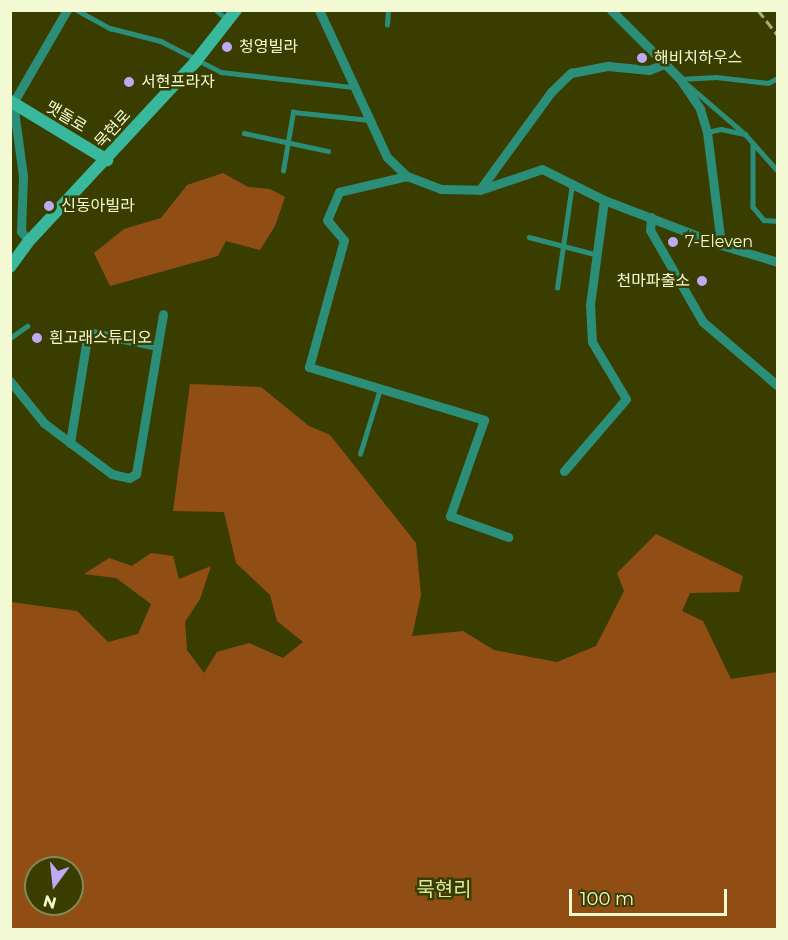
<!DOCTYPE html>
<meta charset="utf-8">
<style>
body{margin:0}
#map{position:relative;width:788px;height:940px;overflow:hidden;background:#393e00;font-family:Montserrat,"Noto Sans KR",sans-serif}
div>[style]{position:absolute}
.green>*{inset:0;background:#914e14}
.lane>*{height:4.5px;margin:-2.25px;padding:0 2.25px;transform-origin:2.25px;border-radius:2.25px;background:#2a8e78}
.street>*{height:9px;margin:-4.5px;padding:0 4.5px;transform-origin:4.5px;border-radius:4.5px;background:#2a8e78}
.secondary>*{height:12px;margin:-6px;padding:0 6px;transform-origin:6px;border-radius:6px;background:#38b89c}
.rail>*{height:3px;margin-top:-1.5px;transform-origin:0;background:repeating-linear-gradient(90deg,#a7ad7c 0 9px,transparent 0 13.5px)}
.dots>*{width:16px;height:16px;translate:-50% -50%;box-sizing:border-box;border:3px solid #393e00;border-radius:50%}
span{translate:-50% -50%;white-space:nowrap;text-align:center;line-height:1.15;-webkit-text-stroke:5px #393e00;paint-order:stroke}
.poi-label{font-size:16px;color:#f3fad3}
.left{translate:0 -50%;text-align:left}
.right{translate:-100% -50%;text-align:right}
.street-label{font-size:16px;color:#f3fad3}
.quarter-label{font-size:20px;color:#dbe698}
.frame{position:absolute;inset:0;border:12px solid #f3fad3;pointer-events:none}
.north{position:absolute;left:24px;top:856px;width:60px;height:60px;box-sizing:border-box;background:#393e00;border:2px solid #838954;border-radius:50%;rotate:195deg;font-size:16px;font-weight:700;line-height:24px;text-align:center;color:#f3fad3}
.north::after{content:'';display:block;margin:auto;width:21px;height:27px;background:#bcaaf5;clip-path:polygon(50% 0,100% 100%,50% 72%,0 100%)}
.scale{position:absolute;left:569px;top:889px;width:158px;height:27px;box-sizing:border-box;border:3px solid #f3fad3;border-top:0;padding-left:8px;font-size:18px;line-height:21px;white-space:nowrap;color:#f3fad3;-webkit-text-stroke:4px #393e00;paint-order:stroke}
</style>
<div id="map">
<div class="green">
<div style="clip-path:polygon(223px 173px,248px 187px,270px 189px,285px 197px,275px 226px,260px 250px,226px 241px,218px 256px,110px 286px,94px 253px,124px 229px,161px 218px,187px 185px)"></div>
<div style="clip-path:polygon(evenodd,190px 384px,261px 387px,309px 426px,330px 435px,416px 543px,421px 595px,412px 636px,463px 631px,494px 650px,557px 662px,596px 646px,624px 591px,617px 573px,656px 534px,743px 576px,739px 592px,690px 593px,682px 611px,703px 621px,731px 679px,777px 672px,777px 929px,11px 929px,11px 602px,77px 611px,108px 642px,138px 634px,151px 604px,116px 578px,84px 574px,109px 558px,132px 566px,151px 553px,173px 556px,179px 579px,211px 566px,200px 599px,185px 622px,187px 650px,204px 673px,217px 652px,249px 643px,283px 658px,303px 642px,277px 621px,270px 595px,236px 563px,224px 512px,173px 511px,190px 384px,36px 868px,72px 868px,72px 904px,36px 904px,36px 868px)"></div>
</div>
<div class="lane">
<div style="left:17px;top:10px;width:3px"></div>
<div style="left:77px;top:10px;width:38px;rotate:29deg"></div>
<div style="left:110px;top:28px;width:53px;rotate:14.3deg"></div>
<div style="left:161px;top:41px;width:68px;rotate:27.3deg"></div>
<div style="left:221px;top:72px;width:133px;rotate:6.5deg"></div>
<div style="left:216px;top:10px;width:16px;rotate:40deg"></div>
<div style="left:387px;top:25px;width:15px;rotate:-86deg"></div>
<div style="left:680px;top:79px;width:36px;rotate:-3deg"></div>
<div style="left:716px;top:77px;width:52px;rotate:6.6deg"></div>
<div style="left:768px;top:83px;width:11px;rotate:-27deg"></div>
<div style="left:688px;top:85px;width:75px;rotate:40.7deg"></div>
<div style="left:707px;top:132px;width:14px;rotate:-12deg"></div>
<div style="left:721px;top:129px;width:25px;rotate:12deg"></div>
<div style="left:745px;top:134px;width:50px;rotate:48.3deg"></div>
<div style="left:244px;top:133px;width:86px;rotate:12.1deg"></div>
<div style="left:753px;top:143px;width:64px;rotate:90deg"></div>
<div style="left:753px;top:207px;width:17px;rotate:50deg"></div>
<div style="left:764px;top:220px;width:14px;rotate:4deg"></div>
<div style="left:283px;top:171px;width:60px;rotate:-80.4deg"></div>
<div style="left:293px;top:112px;width:77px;rotate:5.9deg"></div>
<div style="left:529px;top:237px;width:71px;rotate:14.6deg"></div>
<div style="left:557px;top:288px;width:105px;rotate:-81.8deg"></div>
<div style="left:10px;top:338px;width:21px;rotate:-35deg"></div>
<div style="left:360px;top:454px;width:68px;rotate:-72.9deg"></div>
</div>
<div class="street">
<div style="left:319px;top:10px;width:162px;rotate:65.2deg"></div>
<div style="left:387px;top:157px;width:28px;rotate:44deg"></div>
<div style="left:407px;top:176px;width:36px;rotate:21deg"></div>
<div style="left:441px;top:189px;width:39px;rotate:1deg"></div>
<div style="left:480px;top:190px;width:65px;rotate:-18.7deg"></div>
<div style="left:542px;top:169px;width:69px;rotate:26.6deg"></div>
<div style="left:604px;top:200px;width:125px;rotate:21deg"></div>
<div style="left:611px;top:10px;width:98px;rotate:45deg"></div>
<div style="left:680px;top:79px;width:36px;rotate:56deg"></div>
<div style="left:700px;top:109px;width:24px;rotate:73deg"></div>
<div style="left:707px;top:132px;width:114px;rotate:82.9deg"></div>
<div style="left:721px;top:245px;width:59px;rotate:16.6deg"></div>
<div style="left:407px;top:176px;width:70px;rotate:166.8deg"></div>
<div style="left:339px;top:192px;width:30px;rotate:113deg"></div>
<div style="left:327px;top:220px;width:26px;rotate:50deg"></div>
<div style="left:344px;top:240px;width:132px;rotate:105.4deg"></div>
<div style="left:309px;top:367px;width:183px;rotate:16.8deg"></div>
<div style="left:484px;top:420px;width:102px;rotate:109.5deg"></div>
<div style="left:450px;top:516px;width:62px;rotate:19.9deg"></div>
<div style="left:481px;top:188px;width:119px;rotate:-53.9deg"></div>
<div style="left:551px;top:92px;width:28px;rotate:-44deg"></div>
<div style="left:571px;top:73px;width:38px;rotate:-11deg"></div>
<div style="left:608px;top:66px;width:41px;rotate:5.6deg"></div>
<div style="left:649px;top:70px;width:16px;rotate:-22deg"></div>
<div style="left:651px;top:217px;width:13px;rotate:94deg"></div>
<div style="left:650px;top:230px;width:106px;rotate:60.1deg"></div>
<div style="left:703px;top:322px;width:99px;rotate:40.5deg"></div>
<div style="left:29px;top:241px;width:13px;rotate:-129deg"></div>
<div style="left:21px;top:231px;width:55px;rotate:-87.9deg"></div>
<div style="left:23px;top:176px;width:74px;rotate:-97.8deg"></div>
<div style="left:13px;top:103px;width:108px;rotate:-59.9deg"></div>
<div style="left:10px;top:381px;width:54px;rotate:51deg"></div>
<div style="left:44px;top:423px;width:85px;rotate:36.9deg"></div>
<div style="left:112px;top:474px;width:17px;rotate:13deg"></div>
<div style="left:129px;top:478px;width:8px;rotate:-30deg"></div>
<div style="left:136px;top:474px;width:162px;rotate:-80.4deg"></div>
<div style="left:70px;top:443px;width:112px;rotate:-80.8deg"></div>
<div style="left:88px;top:332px;width:70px;rotate:11.5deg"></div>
<div style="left:564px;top:471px;width:95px;rotate:-49.3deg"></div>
<div style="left:626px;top:399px;width:66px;rotate:-120.8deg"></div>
<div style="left:592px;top:342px;width:37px;rotate:-93deg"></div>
<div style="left:590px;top:305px;width:106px;rotate:-82.4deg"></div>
</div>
<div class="secondary">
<div style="left:10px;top:101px;width:114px;rotate:31.3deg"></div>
<div style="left:10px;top:267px;width:32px;rotate:-54deg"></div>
<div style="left:29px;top:241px;width:246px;rotate:-47.1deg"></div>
<div style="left:196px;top:61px;width:65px;rotate:-51.9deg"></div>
</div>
<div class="rail">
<div style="left:758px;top:10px;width:33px;rotate:52deg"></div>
</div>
<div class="dots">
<div style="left:227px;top:47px;background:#bcaaf5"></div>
<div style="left:642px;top:58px;background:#bcaaf5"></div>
<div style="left:129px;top:82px;background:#bcaaf5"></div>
<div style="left:49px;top:206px;background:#bcaaf5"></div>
<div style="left:673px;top:242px;background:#bcaaf5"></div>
<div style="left:702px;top:281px;background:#bcaaf5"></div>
<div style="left:37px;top:338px;background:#bcaaf5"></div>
</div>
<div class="poi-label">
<span class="left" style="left:239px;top:47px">청영빌라</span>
<span class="left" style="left:654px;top:58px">해비치하우스</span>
<span class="left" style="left:141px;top:82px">서현프라자</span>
<span class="left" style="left:61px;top:206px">신동아빌라</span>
<span class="left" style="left:685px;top:242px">7-Eleven</span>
<span class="right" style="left:690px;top:281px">천마파출소</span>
<span class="left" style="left:49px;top:338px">흰고래스튜디오</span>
</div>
<div class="street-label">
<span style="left:66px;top:117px;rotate:31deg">맷돌로</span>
<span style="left:113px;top:129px;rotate:-48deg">묵현로</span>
</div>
<div class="quarter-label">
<span style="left:444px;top:889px">묵현리</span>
</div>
<div class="frame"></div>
<div class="north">N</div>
<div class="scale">100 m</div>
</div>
